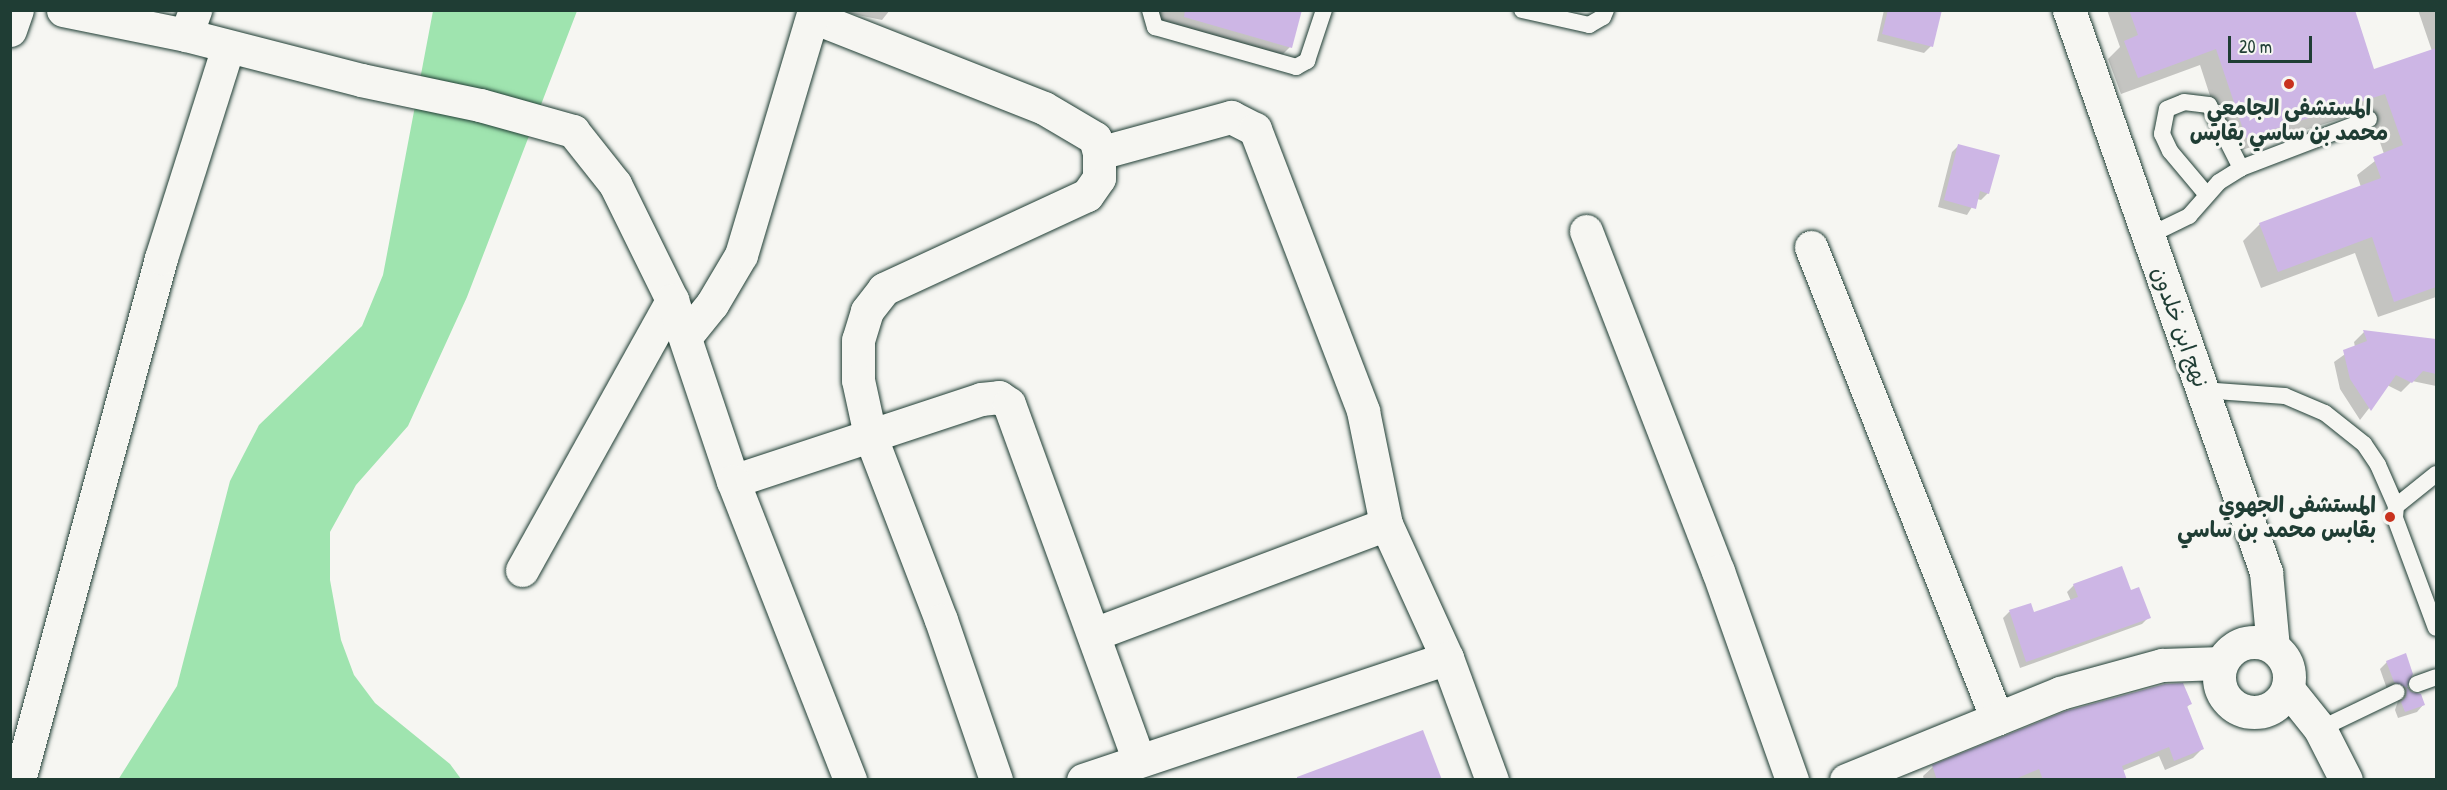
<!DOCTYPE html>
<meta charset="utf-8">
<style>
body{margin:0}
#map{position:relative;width:2447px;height:790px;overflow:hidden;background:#f6f6f2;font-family:"Patrick Hand","Playpen Sans Arabic",sans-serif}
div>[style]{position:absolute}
.green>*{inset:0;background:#9fe4af}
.shadow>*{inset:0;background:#0003}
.building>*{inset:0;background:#cdb6e5}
.roads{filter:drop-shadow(0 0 2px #1f3d34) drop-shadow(0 0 2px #1f3d34)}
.lane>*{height:16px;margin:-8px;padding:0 8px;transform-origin:8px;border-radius:8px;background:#f6f6f2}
.street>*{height:33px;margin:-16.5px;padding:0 16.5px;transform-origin:16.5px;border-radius:16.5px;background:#f6f6f2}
.secondary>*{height:33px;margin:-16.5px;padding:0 16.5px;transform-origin:16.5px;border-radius:16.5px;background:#f6f6f2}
.secondary>.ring{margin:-16.5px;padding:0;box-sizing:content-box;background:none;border:33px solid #f6f6f2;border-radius:50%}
.primary>*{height:33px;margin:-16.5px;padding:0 16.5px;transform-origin:16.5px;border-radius:16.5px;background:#f6f6f2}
.dots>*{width:16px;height:16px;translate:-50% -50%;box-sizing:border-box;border:3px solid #f6f6f2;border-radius:50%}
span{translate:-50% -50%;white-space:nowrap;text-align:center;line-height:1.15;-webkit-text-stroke:6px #f6f6f2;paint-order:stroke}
.poi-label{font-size:22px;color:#1f3d34;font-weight:700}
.right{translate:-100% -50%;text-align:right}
.street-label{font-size:22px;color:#1f3d34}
.frame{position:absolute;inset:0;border:12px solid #1f3d34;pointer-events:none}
.scale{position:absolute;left:2228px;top:36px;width:84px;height:27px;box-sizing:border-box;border:3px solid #1f3d34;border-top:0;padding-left:8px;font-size:18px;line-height:21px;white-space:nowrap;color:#1f3d34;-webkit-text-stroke:4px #f6f6f2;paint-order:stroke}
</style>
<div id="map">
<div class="green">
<div style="clip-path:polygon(433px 11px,577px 11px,467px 297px,408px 426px,356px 485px,330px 532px,330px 580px,341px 640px,354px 675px,375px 703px,450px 764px,461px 779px,118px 780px,177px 686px,230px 481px,259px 425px,362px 326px,383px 275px)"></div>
</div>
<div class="shadow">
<div style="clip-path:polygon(890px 10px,882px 20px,838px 11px,838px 10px)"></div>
<div style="clip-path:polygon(1160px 10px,1301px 10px,1290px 47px,1277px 60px,1156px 25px)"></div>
<div style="clip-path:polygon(1884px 10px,1940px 10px,1931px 46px,1924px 53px,1877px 41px)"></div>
<div style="clip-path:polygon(2107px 10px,2353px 10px,2373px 71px,2432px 51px,2418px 10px,2436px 10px,2436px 297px,2378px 317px,2355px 253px,2261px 288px,2243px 241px,2260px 224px,2361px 187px,2357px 175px,2384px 154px,2369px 110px,2229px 154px,2200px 65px,2121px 94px,2108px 59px,2120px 47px)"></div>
<div style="clip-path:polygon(1959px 145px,1988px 193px,1981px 200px,1977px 199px,1967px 215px,1938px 207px,1952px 152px)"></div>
<div style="clip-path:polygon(2364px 332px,2436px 340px,2436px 386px,2412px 381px,2401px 392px,2387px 385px,2360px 420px,2340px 389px,2334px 362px,2355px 347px,2354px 342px)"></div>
<div style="clip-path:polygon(2074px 585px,2130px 592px,2149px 617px,2142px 624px,2020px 668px,2003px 618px,2009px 612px,2030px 605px,2033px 614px,2071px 601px,2067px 592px)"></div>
<div style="clip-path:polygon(2387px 662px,2423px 705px,2417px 712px,2398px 718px,2395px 710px,2400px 695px,2387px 689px,2380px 669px)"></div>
<div style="clip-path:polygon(2190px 704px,2186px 708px,2202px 749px,2193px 758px,2165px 770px,2159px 756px,2122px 771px,2114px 780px,1924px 780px,1923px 776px,1933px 767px)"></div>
</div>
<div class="building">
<div style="clip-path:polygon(1185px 10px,1302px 10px,1292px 48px,1184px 17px)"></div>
<div style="clip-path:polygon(1888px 10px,1942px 10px,1933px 47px,1882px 34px)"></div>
<div style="clip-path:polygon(2129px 10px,2355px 10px,2374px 69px,2436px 48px,2436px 287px,2394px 302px,2372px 237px,2278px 272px,2259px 223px,2381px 178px,2373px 157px,2403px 145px,2385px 94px,2246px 138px,2216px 49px,2138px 78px,2124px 41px,2138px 35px)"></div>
<div style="clip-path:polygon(1958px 144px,2000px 155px,1989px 194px,1980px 191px,1976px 209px,1944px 200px)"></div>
<div style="clip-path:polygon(2363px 330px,2436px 339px,2436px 374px,2423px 371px,2412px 383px,2396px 375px,2371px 411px,2350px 379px,2343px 350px,2367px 341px)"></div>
<div style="clip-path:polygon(2122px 566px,2131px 590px,2139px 587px,2151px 618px,2026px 662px,2009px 610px,2031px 603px,2034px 612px,2078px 597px,2073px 584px)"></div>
<div style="clip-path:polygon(2406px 653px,2413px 674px,2407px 687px,2411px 692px,2421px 694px,2425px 705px,2405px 712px,2401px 702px,2406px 697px,2407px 688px,2394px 682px,2386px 661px)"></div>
<div style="clip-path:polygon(2183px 683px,2192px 704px,2187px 706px,2204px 749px,2174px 761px,2169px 747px,2122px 766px,2127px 780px,2043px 780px,2039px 769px,2013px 780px,1937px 780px,1932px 765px,2066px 711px,2165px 684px)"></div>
<div style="clip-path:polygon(1423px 730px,1442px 780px,1297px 780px,1297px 777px)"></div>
</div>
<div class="roads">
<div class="lane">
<div style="left:1150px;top:10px;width:18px;rotate:74deg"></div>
<div style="left:1155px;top:27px;width:147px;rotate:15.8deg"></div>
<div style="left:1296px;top:67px;width:13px;rotate:-29deg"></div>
<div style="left:1307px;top:61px;width:54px;rotate:-71.6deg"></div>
<div style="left:1522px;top:10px;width:69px;rotate:12.6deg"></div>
<div style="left:1589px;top:25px;width:16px;rotate:-30deg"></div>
<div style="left:1603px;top:17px;width:8px;rotate:-67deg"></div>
<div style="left:2207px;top:195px;width:57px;rotate:-130.1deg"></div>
<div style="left:2170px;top:151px;width:19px;rotate:-115deg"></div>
<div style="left:2162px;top:134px;width:25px;rotate:-79deg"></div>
<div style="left:2167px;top:109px;width:18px;rotate:-22deg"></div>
<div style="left:2184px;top:102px;width:25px;rotate:7deg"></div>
<div style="left:2209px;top:105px;width:71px;rotate:63.1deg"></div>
<div style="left:2148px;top:236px;width:46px;rotate:-26deg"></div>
<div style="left:2189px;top:216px;width:45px;rotate:-48.6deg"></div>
<div style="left:2219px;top:182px;width:26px;rotate:-32deg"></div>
<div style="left:2241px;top:168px;width:137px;rotate:-20.9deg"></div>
<div style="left:2202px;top:390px;width:83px;rotate:4.1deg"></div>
<div style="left:2285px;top:396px;width:43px;rotate:23deg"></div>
<div style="left:2325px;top:413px;width:50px;rotate:38.5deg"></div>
<div style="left:2364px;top:444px;width:25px;rotate:56deg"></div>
<div style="left:2378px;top:465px;width:45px;rotate:66.3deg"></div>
<div style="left:2436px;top:474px;width:51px;rotate:141.3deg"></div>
<div style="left:2396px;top:506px;width:12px;rotate:95deg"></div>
<div style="left:2395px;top:518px;width:117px;rotate:69.6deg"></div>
<div style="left:2417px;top:684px;width:20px;rotate:-20deg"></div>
<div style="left:2320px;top:729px;width:85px;rotate:-25.7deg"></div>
</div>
<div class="street">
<div style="left:813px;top:17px;width:248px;rotate:21.5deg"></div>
<div style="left:1044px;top:108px;width:59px;rotate:30.5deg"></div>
<div style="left:1095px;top:138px;width:16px;rotate:75deg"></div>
<div style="left:1099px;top:153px;width:25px;rotate:90deg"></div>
<div style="left:1099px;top:178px;width:21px;rotate:125deg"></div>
<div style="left:1087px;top:195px;width:224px;rotate:155.2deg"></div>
<div style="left:884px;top:289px;width:28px;rotate:128deg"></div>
<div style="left:867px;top:311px;width:30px;rotate:107deg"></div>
<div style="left:858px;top:340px;width:40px;rotate:90deg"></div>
<div style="left:858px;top:380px;width:56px;rotate:77.7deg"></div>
<div style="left:870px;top:435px;width:198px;rotate:69deg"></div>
<div style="left:941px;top:620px;width:169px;rotate:71deg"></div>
<div style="left:186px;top:35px;width:27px;rotate:-70deg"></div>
<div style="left:1099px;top:153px;width:137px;rotate:-15.3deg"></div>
<div style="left:1231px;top:117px;width:27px;rotate:27deg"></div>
<div style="left:1255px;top:129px;width:302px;rotate:69deg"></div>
<div style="left:1363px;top:411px;width:115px;rotate:78.5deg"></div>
<div style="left:1386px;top:524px;width:147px;rotate:65.5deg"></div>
<div style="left:1447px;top:658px;width:130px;rotate:69.8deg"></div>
<div style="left:1586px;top:231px;width:365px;rotate:68.8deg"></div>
<div style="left:1718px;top:571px;width:222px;rotate:70.5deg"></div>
<div style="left:1811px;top:247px;width:507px;rotate:68.49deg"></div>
<div style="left:686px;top:336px;width:41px;rotate:-50.9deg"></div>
<div style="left:712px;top:304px;width:57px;rotate:-59.4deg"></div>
<div style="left:741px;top:255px;width:256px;rotate:-73.4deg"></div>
<div style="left:733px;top:481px;width:261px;rotate:-18.3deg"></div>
<div style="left:981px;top:399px;width:18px;rotate:-6deg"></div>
<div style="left:999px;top:397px;width:12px;rotate:35deg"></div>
<div style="left:1009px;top:404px;width:378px;rotate:70deg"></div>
<div style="left:522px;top:570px;width:309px;rotate:-60.9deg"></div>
<div style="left:1094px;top:634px;width:312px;rotate:-20.6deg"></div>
<div style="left:19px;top:780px;width:541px;rotate:-74.78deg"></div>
<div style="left:161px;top:258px;width:221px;rotate:-72.4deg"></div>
<div style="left:1083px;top:780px;width:384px;rotate:-18.5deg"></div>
</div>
<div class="secondary">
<div style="left:63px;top:10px;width:126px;rotate:11.5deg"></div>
<div style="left:186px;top:35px;width:181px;rotate:14.4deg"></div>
<div style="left:361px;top:80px;width:122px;rotate:11.9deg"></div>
<div style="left:480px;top:105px;width:97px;rotate:15.6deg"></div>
<div style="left:573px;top:131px;width:68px;rotate:51.6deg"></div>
<div style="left:615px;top:184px;width:129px;rotate:63.8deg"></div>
<div style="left:672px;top:300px;width:191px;rotate:71.4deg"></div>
<div style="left:733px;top:481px;width:321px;rotate:68.6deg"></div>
<div style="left:2069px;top:10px;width:596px;rotate:70.68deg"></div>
<div style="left:2266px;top:572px;width:75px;rotate:84.7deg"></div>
<div class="ring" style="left:2219px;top:642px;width:37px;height:37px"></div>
<div style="left:2288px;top:689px;width:51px;rotate:51.3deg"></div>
<div style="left:2320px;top:729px;width:57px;rotate:63deg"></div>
<div style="left:1846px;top:780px;width:231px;rotate:-22.1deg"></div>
<div style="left:2060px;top:693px;width:106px;rotate:-15.4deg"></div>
<div style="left:2162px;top:665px;width:59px;rotate:-1.9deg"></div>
</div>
<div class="primary">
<div style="left:10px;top:30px;width:21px;rotate:-71deg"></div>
</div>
</div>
<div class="dots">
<div style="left:2289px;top:84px;background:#c8321e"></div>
<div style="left:2390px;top:517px;background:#c8321e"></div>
</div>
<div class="poi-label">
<span style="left:2289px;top:120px">المستشفى الجامعي<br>محمد بن ساسي بقابس</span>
<span class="right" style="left:2376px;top:517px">المستشفى الجهوي<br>بقابس محمد بن ساسي</span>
</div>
<div class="street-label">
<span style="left:2180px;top:327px;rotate:70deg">نهج ابن خلدون</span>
</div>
<div class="frame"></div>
<div class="scale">20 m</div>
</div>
